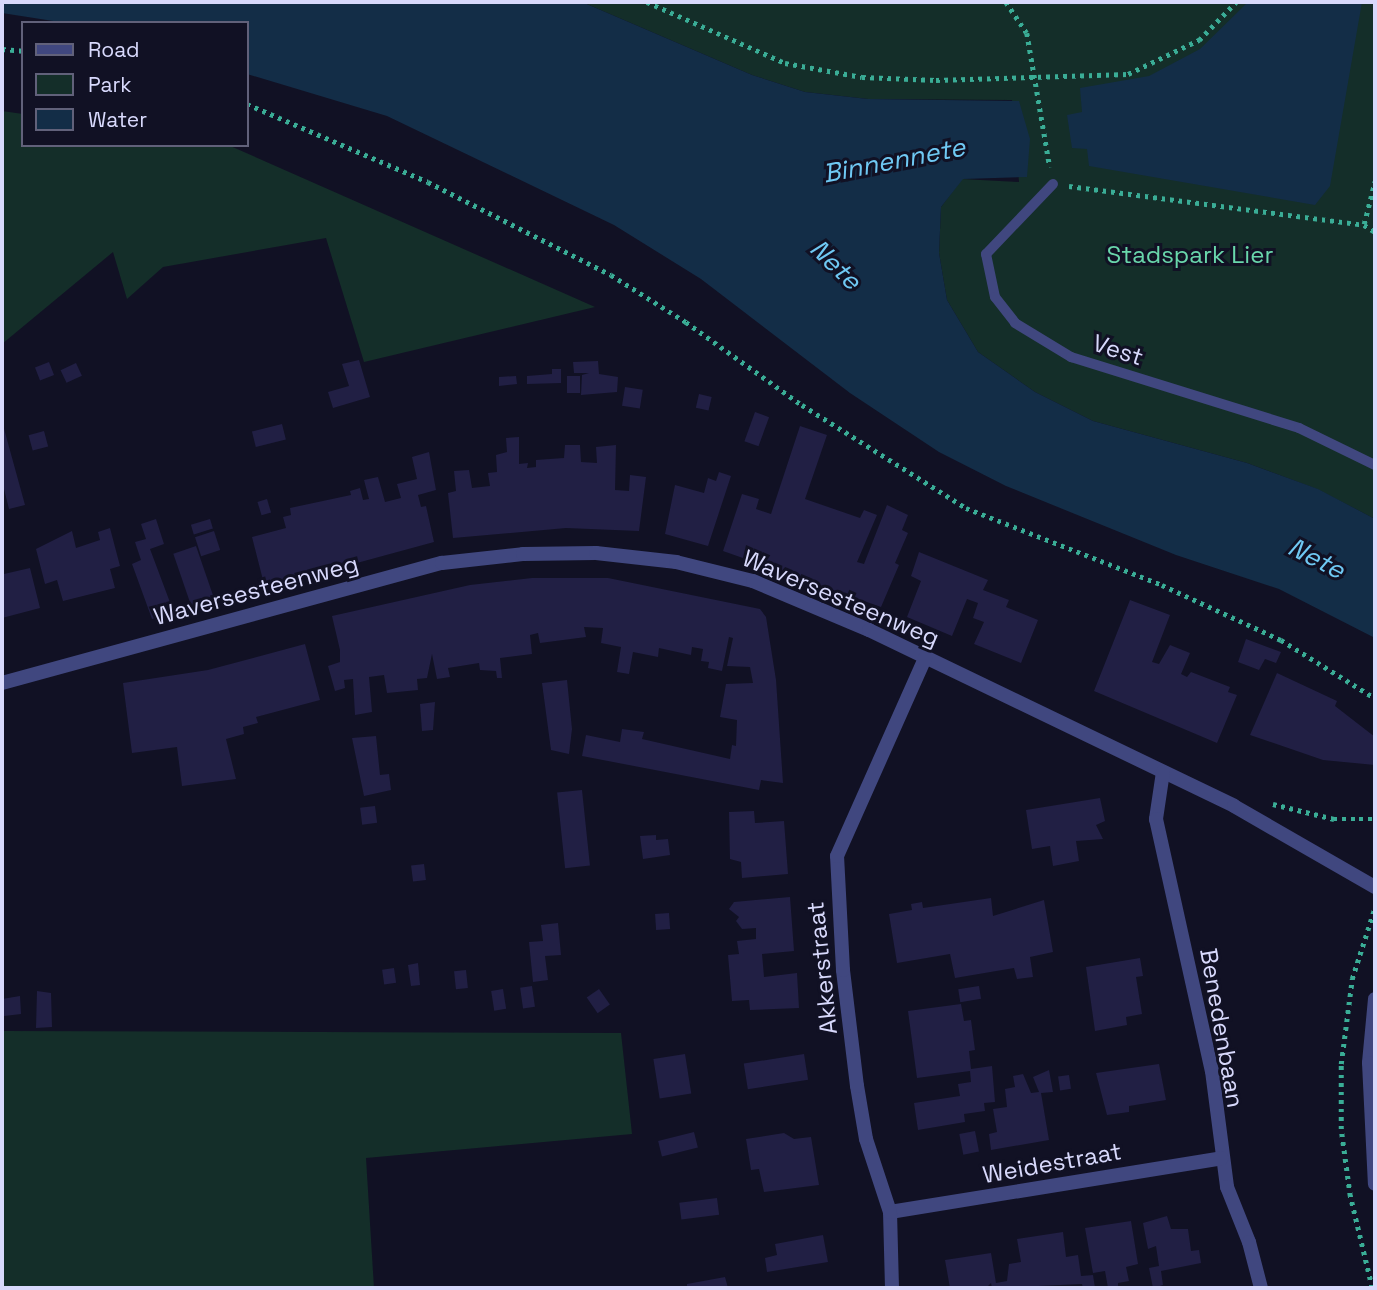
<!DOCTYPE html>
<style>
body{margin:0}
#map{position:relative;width:1377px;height:1290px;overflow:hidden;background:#111124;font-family:"Space Grotesk",sans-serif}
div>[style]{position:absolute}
.green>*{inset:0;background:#142e29}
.water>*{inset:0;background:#132d47}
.building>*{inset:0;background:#211f44;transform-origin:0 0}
.path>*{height:4.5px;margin-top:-2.25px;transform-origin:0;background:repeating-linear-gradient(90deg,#3aad96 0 3.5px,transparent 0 8.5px)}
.service>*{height:10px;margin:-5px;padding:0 5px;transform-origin:5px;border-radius:5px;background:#40477f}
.minor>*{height:14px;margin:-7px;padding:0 7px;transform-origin:7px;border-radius:7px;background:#40477f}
.tertiary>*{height:14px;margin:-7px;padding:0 7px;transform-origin:7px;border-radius:7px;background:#40477f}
span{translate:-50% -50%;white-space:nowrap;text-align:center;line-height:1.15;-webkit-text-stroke:6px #111124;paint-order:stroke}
.park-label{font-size:24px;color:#69d6ab}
.street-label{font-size:24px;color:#d8d9fc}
.water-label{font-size:26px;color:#6fc8f3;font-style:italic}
.frame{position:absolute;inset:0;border:4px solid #d8d9fc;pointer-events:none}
.legend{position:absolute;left:21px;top:21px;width:228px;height:126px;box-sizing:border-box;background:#111124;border:2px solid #61617a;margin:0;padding:9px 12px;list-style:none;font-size:21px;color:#d8d9fc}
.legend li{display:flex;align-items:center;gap:14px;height:35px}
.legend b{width:35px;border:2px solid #61617a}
</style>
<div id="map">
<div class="green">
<div style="clip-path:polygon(582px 2px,1375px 2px,1375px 519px,1317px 489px,1247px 463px,1093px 421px,1035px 392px,978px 352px,947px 300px,939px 253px,941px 207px,962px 179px,1019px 182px,1012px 100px,868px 99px,805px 92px,752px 75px)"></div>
<div style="clip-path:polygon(2px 111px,23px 114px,23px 145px,228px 145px,595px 307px,364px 362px,326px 238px,163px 267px,127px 299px,113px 252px,2px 344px)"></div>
<div style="clip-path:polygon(2px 1031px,621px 1033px,632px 1134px,366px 1158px,374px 1288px,2px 1288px)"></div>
</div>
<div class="water">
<div style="clip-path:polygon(2px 2px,582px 2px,752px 75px,805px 92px,868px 99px,1019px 101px,1030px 139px,1027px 177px,963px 179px,941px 207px,939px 253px,947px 300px,978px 352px,1035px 392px,1093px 421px,1247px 463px,1318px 489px,1375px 519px,1375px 638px,1279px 589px,1176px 555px,1006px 486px,939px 452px,850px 393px,701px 279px,614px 225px,387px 116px,247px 74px,247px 23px,66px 23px,2px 13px)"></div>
<div style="clip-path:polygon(1248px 2px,1362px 2px,1330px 186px,1315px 205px,1089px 166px,1087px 149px,1072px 148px,1067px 115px,1082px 112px,1080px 88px,1149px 76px,1200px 49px)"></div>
</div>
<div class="building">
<div style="clip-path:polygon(359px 360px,370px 397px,333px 408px,328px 392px,349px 386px,342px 364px)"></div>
<div style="clip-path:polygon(598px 361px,599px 374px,618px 377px,617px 392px,581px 395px,582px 375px,589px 373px,574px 373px,573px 362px)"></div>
<div style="left:49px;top:362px;width:14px;height:15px;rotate:69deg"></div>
<div style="left:76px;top:363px;width:14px;height:17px;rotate:65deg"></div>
<div style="clip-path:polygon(552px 369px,561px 369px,561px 383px,527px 384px,527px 376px,552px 374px)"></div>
<div style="clip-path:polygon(516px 376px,517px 384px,499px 386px,499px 377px)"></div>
<div style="left:567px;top:376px;width:13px;height:17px"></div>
<div style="left:625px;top:387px;width:18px;height:19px;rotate:9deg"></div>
<div style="left:699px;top:394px;width:13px;height:14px;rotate:13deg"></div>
<div style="left:755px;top:412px;width:15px;height:31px;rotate:20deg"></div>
<div style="left:282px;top:424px;width:16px;height:31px;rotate:76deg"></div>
<div style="clip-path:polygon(3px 425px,25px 505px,9px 509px,2px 481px)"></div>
<div style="clip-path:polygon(800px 426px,827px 435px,805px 499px,860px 518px,864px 510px,877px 515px,857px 562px,864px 564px,887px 505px,908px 515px,902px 530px,908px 533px,895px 563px,899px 565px,881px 607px,723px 551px,742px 494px,759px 499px,756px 509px,771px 514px)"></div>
<div style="left:44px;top:431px;width:16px;height:16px;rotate:75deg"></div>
<div style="clip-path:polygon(519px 437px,519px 464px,528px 463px,527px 468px,536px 467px,536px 460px,564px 458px,565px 445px,580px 445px,581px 462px,597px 463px,596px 447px,616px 445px,615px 490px,629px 491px,630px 475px,646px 477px,639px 531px,566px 528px,453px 538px,448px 493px,456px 491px,454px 471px,469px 470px,472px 488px,490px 486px,488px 473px,497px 472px,496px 455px,507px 452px,506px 438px)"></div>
<div style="clip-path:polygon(429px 452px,436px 490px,418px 495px,421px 507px,426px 506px,434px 542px,265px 588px,252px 537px,286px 528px,283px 517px,291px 515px,290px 508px,351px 495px,350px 491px,360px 488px,363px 500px,369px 499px,364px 480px,378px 477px,385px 502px,401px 498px,397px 484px,417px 479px,412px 457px)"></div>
<div style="clip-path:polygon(719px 472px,731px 476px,708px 546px,665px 534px,675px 485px,704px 493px,708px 478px,716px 481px)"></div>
<div style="left:267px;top:499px;width:14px;height:10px;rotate:73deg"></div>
<div style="clip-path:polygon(156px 519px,164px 544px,150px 549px,174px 613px,152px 619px,132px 564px,141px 560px,135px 542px,146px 539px,141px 524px)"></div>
<div style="left:210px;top:519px;width:10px;height:20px;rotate:73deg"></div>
<div style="clip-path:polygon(110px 528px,120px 566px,110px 569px,115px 588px,63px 601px,57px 580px,45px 584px,36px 549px,72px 531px,76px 548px,100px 540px,98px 532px)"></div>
<div style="left:214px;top:531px;width:20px;height:20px;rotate:72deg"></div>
<div style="left:196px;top:546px;width:58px;height:24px;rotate:71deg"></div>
<div style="clip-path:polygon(919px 552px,988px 580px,983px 590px,1009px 600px,1006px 607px,1038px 620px,1021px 663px,974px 644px,984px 622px,973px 618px,978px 603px,967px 599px,952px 636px,907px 617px,921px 581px,911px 576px)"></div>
<div style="clip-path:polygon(2px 568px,4px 574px,30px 568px,40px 608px,2px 618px)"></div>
<div style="clip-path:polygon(532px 578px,608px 578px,760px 609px,766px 617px,776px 680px,783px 783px,761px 780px,759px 790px,582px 756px,586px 735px,620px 742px,622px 729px,644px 732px,642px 739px,730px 759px,732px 745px,736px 746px,737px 720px,720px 717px,726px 684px,753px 683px,750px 667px,727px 666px,733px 638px,729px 637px,722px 671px,708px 668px,709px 662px,701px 661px,703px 649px,692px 647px,691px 655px,659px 648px,658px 657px,633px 652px,629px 674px,617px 672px,621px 647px,601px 643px,603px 628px,584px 627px,586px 637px,540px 643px,538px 633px,530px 635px,532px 654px,500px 658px,502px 678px,497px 678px,496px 671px,480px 670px,479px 663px,448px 668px,450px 677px,437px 679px,432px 654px,427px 678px,417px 679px,418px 690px,387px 693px,384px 675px,369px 677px,372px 712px,355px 715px,353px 679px,344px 680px,345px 688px,335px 691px,328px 666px,340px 662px,340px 650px,332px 616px,470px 585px)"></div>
<div style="clip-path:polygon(1130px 600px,1170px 615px,1152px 662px,1159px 664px,1170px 645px,1190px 653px,1181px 674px,1187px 677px,1191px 672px,1230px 687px,1228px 692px,1237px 695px,1217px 743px,1094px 691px)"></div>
<div style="clip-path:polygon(1246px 639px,1281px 652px,1276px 663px,1265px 659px,1259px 670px,1238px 662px)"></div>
<div style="clip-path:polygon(305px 644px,320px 700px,256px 717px,258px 723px,243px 727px,244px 734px,226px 739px,236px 779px,182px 786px,177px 747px,132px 753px,123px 683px,208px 670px)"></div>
<div style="clip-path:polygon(1277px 673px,1337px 701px,1335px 706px,1375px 737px,1375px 765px,1323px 760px,1250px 735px)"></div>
<div style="clip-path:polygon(567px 680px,572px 729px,569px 754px,551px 750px,542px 683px)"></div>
<div style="clip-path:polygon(435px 702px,433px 730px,422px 731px,420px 704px)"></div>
<div style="clip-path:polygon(376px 736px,380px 775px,389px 774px,391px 790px,364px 796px,352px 738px)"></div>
<div style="left:582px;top:790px;width:76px;height:25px;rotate:84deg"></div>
<div style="clip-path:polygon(1100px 798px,1105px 821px,1096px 825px,1103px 839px,1076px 841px,1079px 861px,1053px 866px,1050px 846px,1032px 849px,1026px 810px)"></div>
<div style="left:375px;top:806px;width:17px;height:15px;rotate:83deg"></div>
<div style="clip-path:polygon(754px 811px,755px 823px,784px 821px,788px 874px,742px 878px,741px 862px,730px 859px,729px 812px)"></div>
<div style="clip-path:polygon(656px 835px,656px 840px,668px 839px,670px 855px,643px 859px,640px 836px)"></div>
<div style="left:424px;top:864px;width:16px;height:13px;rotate:83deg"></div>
<div style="clip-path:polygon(790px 897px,794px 951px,762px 954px,763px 965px,764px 977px,797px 973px,799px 1008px,750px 1010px,749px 1000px,732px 1001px,728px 955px,739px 954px,737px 941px,756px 939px,756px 928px,742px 929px,736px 921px,739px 917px,729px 909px,734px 902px)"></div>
<div style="clip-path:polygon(991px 898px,993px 916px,1044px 900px,1053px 952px,1030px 957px,1033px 977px,1017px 979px,1014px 968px,955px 978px,950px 954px,897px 963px,889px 914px,912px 910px,911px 904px,922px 902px,923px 908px)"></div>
<div style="left:669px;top:913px;width:16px;height:14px;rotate:86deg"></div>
<div style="clip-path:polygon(558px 923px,561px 955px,545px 956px,548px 980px,533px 982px,529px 942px,543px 941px,541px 925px)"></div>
<div style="clip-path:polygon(1140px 958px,1143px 976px,1136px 977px,1142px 1014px,1126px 1017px,1127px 1025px,1095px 1031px,1086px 967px)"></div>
<div style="clip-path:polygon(418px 963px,420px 985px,411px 986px,408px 965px)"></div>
<div style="left:394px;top:968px;width:15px;height:12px;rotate:82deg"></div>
<div style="left:466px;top:970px;width:18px;height:12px;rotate:84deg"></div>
<div style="left:532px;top:986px;width:21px;height:12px;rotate:82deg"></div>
<div style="left:979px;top:986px;width:13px;height:21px;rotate:81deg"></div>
<div style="left:503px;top:989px;width:20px;height:12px;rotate:81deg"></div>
<div style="left:599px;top:989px;width:19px;height:15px;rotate:55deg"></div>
<div style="clip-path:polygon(37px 991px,51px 993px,52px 1027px,36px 1028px)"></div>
<div style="clip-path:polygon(20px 996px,21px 1014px,4px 1016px,2px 1022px,2px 999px)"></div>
<div style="clip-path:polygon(961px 1004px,964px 1021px,971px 1020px,975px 1050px,969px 1051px,971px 1069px,992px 1066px,995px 1102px,984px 1103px,985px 1111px,964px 1114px,965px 1122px,918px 1130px,914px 1103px,960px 1096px,958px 1084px,971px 1082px,970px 1071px,917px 1078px,908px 1011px)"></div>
<div style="left:685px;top:1054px;width:40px;height:32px;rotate:81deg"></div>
<div style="left:804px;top:1054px;width:26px;height:61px;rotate:81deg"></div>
<div style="clip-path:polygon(1159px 1064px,1166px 1100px,1129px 1106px,1129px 1112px,1107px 1115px,1096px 1073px)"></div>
<div style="clip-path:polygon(1049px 1070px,1053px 1092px,1041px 1093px,1049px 1140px,991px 1150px,989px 1134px,997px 1132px,993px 1109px,1007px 1107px,1005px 1089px,1015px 1087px,1013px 1076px,1023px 1074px,1031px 1093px,1039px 1092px,1033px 1077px)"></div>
<div style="left:1069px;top:1075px;width:14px;height:11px;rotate:82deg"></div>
<div style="left:975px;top:1131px;width:21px;height:16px;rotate:79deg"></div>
<div style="left:694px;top:1132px;width:16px;height:37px;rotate:76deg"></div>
<div style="clip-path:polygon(784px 1133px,794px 1139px,811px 1137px,819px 1185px,764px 1192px,759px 1169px,751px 1170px,746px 1139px)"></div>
<div style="left:717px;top:1198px;width:17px;height:38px;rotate:83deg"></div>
<div style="clip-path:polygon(1167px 1216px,1171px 1229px,1188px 1229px,1191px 1251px,1199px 1250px,1201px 1263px,1161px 1271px,1163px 1285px,1153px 1288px,1149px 1268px,1159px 1266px,1156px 1246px,1148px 1249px,1143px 1223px)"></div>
<div style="clip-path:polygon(1131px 1221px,1138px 1264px,1126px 1267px,1129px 1281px,1118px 1283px,1118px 1288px,1108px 1288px,1105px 1271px,1093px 1273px,1085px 1228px)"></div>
<div style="clip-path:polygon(1063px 1232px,1066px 1257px,1078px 1255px,1081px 1276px,1093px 1275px,1095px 1288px,1083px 1288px,1082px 1284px,992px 1288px,991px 1283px,986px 1288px,950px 1288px,945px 1260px,991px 1253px,996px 1283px,1007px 1281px,1009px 1264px,1021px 1262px,1017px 1239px)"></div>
<div style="clip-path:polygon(823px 1235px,828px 1262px,767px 1272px,765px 1258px,777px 1255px,775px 1244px)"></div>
<div style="clip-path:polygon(725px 1277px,728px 1288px,687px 1288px,687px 1284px)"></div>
</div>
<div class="path">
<div style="left:647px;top:2px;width:151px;rotate:23.8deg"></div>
<div style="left:785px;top:63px;width:78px;rotate:10.3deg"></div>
<div style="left:862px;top:77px;width:74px;rotate:2.3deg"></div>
<div style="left:936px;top:80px;width:192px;rotate:-1.8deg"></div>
<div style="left:1128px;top:74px;width:79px;rotate:-25.6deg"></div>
<div style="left:1199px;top:40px;width:53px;rotate:-45.8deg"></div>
<div style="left:1006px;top:2px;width:37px;rotate:56deg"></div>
<div style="left:1027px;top:33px;width:136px;rotate:80.3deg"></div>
<div style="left:2px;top:49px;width:21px;rotate:5deg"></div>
<div style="left:247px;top:104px;width:197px;rotate:23.3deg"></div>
<div style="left:428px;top:182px;width:205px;rotate:26.9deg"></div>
<div style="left:611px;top:275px;width:89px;rotate:32.1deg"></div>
<div style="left:686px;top:322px;width:143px;rotate:35.6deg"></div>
<div style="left:802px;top:405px;width:194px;rotate:32.1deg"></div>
<div style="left:966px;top:508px;width:211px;rotate:21.4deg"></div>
<div style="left:1162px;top:585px;width:131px;rotate:24.8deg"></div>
<div style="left:1281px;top:640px;width:110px;rotate:31.7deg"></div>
<div style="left:1069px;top:186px;width:298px;rotate:7.5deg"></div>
<div style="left:1364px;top:225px;width:13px;rotate:32deg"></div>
<div style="left:1364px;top:224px;width:44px;rotate:-75.7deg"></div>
<div style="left:1273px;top:804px;width:63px;rotate:13.8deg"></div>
<div style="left:1334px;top:819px;width:41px"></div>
<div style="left:1372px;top:1288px;width:95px;rotate:-103.4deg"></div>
<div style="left:1350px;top:1196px;width:68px;rotate:-97.7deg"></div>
<div style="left:1341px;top:1129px;width:65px;rotate:-90deg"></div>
<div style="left:1341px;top:1064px;width:86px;rotate:-82.6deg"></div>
<div style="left:1352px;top:979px;width:76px;rotate:-72.3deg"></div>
</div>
<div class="service">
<div style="left:1053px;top:184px;width:97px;rotate:133.7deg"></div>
<div style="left:986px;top:254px;width:44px;rotate:78.2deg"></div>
<div style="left:995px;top:297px;width:33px;rotate:52deg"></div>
<div style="left:1015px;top:323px;width:66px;rotate:31.3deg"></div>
<div style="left:1071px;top:357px;width:239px;rotate:17.3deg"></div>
<div style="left:1299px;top:428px;width:85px;rotate:26deg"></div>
</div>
<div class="minor">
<div style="left:2px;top:683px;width:456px;rotate:-15.3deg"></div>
<div style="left:442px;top:563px;width:81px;rotate:-6.3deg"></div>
<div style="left:523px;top:554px;width:73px;rotate:-0.8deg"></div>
<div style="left:596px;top:553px;width:81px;rotate:6.4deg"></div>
<div style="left:676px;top:562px;width:79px;rotate:13.9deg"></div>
<div style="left:753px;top:581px;width:126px;rotate:22.9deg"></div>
<div style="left:869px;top:630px;width:405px;rotate:25.7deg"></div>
<div style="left:1234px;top:806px;width:163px;rotate:29.9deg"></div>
<div style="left:1163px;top:772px;width:48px;rotate:98.5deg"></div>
<div style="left:1156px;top:819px;width:258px;rotate:77.5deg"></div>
<div style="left:1212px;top:1071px;width:117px;rotate:82.6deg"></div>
<div style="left:1227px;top:1187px;width:59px;rotate:68.2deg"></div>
<div style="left:1249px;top:1242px;width:48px;rotate:75.4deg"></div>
<div style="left:890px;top:1212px;width:336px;rotate:-9.2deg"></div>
<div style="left:892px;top:1288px;width:76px;rotate:-91.5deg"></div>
<div style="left:890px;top:1212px;width:77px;rotate:-108.2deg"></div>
<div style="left:866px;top:1139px;width:54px;rotate:-99.6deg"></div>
<div style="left:857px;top:1086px;width:117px;rotate:-96.9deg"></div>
<div style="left:843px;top:970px;width:114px;rotate:-93deg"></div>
<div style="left:837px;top:856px;width:219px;rotate:-66deg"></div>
</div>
<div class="tertiary">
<div style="left:1375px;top:999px;width:64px;rotate:95.4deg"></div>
<div style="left:1369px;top:1063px;width:121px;rotate:87.2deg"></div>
</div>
<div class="park-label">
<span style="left:1190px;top:255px">Stadspark Lier</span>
</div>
<div class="street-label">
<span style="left:1118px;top:350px;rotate:18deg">Vest</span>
<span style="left:256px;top:590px;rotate:-15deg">Waversesteenweg</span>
<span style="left:841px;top:598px;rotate:23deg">Waversesteenweg</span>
<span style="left:822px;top:968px;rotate:-96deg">Akkerstraat</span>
<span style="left:1222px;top:1028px;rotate:80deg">Benedenbaan</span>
<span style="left:1052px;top:1163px;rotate:-10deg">Weidestraat</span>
</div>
<div class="water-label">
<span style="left:894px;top:161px;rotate:-11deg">Binnennete</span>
<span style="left:835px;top:265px;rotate:44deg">Nete</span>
<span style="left:1316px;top:559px;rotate:27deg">Nete</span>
</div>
<div class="frame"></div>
<ul class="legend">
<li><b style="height:9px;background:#40477f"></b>Road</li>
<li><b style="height:19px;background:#142e29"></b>Park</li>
<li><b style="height:19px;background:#132d47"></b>Water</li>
</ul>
</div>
